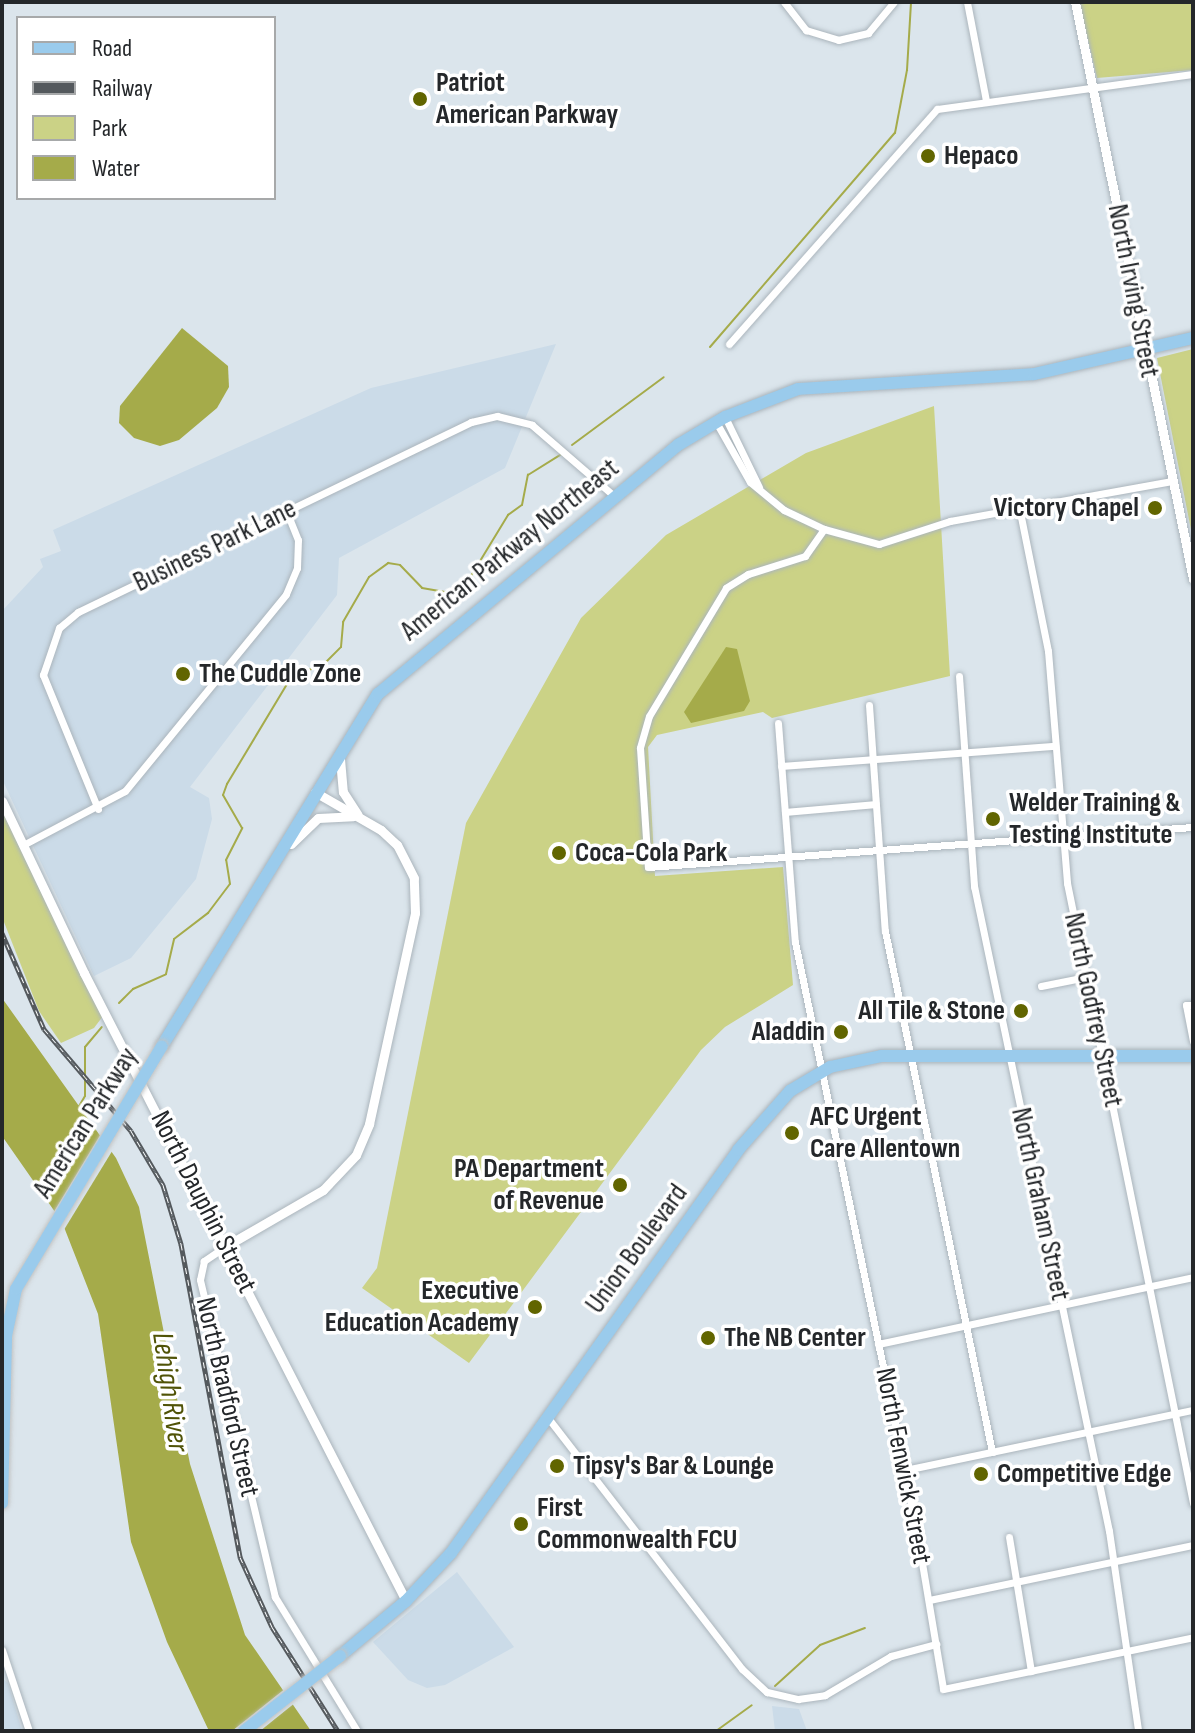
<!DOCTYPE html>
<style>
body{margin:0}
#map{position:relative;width:1195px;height:1733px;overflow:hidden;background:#dbe5ec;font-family:"Sofia Sans Condensed",sans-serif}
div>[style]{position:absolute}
.built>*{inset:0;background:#cbdbe8}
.green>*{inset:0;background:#cbd286}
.water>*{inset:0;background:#a5ab4a}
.pier>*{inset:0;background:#dbe5ec}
.stream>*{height:2px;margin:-1px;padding:0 1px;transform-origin:1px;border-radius:1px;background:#a5ab4a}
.roads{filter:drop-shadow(0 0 2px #abb5bc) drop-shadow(0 0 2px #abb5bc)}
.minor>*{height:7px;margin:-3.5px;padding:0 3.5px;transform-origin:3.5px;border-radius:3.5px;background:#fff}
.tertiary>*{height:9px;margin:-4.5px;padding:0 4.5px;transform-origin:4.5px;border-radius:4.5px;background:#fff}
.primary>*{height:12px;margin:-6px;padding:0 6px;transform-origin:6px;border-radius:6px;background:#9acbec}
.rail>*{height:5px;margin-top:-2.5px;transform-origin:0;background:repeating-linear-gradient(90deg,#fff 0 6px,#54595d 0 12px);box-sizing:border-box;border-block:2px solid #54595d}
.bridges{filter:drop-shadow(0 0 2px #c2c3c3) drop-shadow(0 0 2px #c2c3c3)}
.primary-bridge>*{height:12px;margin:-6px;padding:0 6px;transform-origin:6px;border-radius:6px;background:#9acbec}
.dots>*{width:22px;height:22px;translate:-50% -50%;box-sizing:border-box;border:4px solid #fff;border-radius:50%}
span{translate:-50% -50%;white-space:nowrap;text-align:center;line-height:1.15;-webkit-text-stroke:7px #fff;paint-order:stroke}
.poi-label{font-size:28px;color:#24272a;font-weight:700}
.left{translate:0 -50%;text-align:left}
.right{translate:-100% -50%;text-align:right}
.street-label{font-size:28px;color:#24272a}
.water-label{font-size:30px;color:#505307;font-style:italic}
.frame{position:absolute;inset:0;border:4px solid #24272a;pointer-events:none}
.legend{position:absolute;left:16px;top:16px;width:260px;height:184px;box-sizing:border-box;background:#fff;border:2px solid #a7a9aa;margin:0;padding:10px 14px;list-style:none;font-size:24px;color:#24272a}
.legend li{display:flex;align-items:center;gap:16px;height:40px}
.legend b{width:40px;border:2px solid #a7a9aa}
</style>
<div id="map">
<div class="built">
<div style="clip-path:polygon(556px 344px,505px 468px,339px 558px,337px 595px,190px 787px,209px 798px,212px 819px,196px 879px,131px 958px,94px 976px,2px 779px,2px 611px,43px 567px,40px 559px,61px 551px,53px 530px,371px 388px)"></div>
<div style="clip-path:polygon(457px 1572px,514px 1647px,445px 1685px,427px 1688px,408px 1680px,373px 1642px)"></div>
<div style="clip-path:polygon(2px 1678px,8px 1683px,22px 1731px,2px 1731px)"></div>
<div style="clip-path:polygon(772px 1706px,799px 1709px,807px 1731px,775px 1731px)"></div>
</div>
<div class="green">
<div style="clip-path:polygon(1079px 2px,1193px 2px,1193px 70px,1097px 78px)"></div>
<div style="clip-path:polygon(1193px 349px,1193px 540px,1157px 358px)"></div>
<div style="clip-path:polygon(934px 406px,950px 676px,772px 718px,763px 712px,657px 735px,648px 747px,655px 876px,783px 867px,793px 985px,725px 1027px,701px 1050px,469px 1363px,362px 1288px,377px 1268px,466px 823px,581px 618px,666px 535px,806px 453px)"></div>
<div style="clip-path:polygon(2px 810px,103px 1016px,94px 1028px,61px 1043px,39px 1011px,2px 917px)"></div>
</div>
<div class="water">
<div style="clip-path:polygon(182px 328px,228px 366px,229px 387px,217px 408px,179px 440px,160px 446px,134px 438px,119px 423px,120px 406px)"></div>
<div style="clip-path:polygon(726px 647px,737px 649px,750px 701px,744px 711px,691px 723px,684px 712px)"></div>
<div style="clip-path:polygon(2px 998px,116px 1158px,139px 1207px,190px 1464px,245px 1635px,311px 1731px,209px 1731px,167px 1642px,131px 1542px,98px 1314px,62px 1222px,2px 1136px)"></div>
</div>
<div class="pier">
<div style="clip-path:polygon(102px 1132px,114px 1148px,62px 1233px,52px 1215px)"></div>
<div style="clip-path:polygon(286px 1688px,296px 1702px,260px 1731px,232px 1731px)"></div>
</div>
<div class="stream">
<div style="left:710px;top:347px;width:283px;rotate:-49.2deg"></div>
<div style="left:895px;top:133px;width:64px;rotate:-79.2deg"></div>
<div style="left:907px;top:70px;width:68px;rotate:-86.6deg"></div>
<div style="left:572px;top:445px;width:114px;rotate:-36.5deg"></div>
<div style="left:119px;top:1003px;width:20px;rotate:-45deg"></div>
<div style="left:133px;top:989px;width:36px;rotate:-24deg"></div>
<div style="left:166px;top:974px;width:36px;rotate:-77deg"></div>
<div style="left:174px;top:939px;width:43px;rotate:-37.4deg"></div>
<div style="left:208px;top:913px;width:36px;rotate:-53deg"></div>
<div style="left:230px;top:884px;width:24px;rotate:-99deg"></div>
<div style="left:226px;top:860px;width:36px;rotate:-63deg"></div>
<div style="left:242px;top:828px;width:38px;rotate:-120deg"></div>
<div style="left:223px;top:795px;width:12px;rotate:-70deg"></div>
<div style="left:227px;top:784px;width:128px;rotate:-59deg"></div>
<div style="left:293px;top:674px;width:30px;rotate:-15deg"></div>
<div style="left:322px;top:666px;width:27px;rotate:-45deg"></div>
<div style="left:341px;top:647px;width:25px;rotate:-85deg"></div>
<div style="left:343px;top:622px;width:52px;rotate:-60deg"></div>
<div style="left:369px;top:577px;width:24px;rotate:-36deg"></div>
<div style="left:388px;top:563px;width:12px;rotate:9deg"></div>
<div style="left:400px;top:565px;width:32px;rotate:46deg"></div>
<div style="left:422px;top:588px;width:22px;rotate:10deg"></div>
<div style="left:444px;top:592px;width:19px;rotate:-9deg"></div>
<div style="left:463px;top:589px;width:87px;rotate:-58.7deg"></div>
<div style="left:508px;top:515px;width:17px;rotate:-36deg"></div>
<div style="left:522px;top:505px;width:31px;rotate:-79deg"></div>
<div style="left:528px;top:475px;width:38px;rotate:-32deg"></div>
<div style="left:78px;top:1108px;width:14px;rotate:-60deg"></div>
<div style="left:85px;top:1096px;width:49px;rotate:-90deg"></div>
<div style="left:85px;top:1047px;width:26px;rotate:-50deg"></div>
<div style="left:775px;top:1686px;width:61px;rotate:-42.3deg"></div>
<div style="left:820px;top:1645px;width:48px;rotate:-20.7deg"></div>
<div style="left:716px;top:1731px;width:44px;rotate:-35.8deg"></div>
</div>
<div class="roads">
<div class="minor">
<div style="left:784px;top:2px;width:36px;rotate:52deg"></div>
<div style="left:806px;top:30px;width:34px;rotate:17deg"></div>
<div style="left:838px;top:40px;width:31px;rotate:-13deg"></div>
<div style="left:868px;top:33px;width:40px;rotate:-50deg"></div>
<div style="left:967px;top:2px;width:101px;rotate:79.1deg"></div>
<div style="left:729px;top:344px;width:314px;rotate:-48.5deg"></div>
<div style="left:937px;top:109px;width:258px;rotate:-7.8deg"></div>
<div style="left:725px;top:417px;width:78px;rotate:64.1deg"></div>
<div style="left:716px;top:422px;width:69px;rotate:60.5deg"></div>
<div style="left:750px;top:482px;width:44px;rotate:39.5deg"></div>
<div style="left:784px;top:510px;width:44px;rotate:25.4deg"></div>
<div style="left:824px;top:529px;width:33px;rotate:125deg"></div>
<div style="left:805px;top:556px;width:60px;rotate:162.5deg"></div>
<div style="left:748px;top:574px;width:26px;rotate:148deg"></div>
<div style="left:726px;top:588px;width:149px;rotate:121deg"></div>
<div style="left:649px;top:716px;width:33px;rotate:106deg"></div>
<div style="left:640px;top:748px;width:119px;rotate:86.2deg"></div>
<div style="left:648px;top:867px;width:546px;rotate:-4.2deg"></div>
<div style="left:1020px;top:512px;width:142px;rotate:78.6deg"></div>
<div style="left:1048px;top:651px;width:233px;rotate:85.3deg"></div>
<div style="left:1067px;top:883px;width:633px;rotate:78.51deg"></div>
<div style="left:824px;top:529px;width:57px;rotate:15.3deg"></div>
<div style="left:879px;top:544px;width:75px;rotate:-17.9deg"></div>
<div style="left:950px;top:521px;width:227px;rotate:-10.2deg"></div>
<div style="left:959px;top:676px;width:211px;rotate:85.9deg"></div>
<div style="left:974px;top:886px;width:659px;rotate:78.18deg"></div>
<div style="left:1109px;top:1531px;width:202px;rotate:81.7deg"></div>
<div style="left:869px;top:705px;width:227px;rotate:86deg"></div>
<div style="left:885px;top:931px;width:532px;rotate:78.39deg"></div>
<div style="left:778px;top:723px;width:220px;rotate:85.6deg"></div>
<div style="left:795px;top:942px;width:591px;rotate:78.29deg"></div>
<div style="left:915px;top:1521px;width:170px;rotate:80.5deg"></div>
<div style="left:943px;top:1689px;width:255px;rotate:-11.7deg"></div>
<div style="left:781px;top:766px;width:275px;rotate:-4.2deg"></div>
<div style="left:98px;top:809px;width:145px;rotate:-112.3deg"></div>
<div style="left:43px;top:675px;width:50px;rotate:-71.2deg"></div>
<div style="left:59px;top:628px;width:25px;rotate:-40deg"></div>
<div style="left:78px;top:612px;width:437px;rotate:-25.8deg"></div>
<div style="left:471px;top:422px;width:27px;rotate:-13deg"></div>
<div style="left:497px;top:416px;width:36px;rotate:14deg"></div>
<div style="left:532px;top:425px;width:108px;rotate:40.9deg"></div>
<div style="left:785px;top:812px;width:91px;rotate:-5deg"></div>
<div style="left:23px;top:845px;width:115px;rotate:-27.9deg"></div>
<div style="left:125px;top:791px;width:254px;rotate:-50.7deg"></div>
<div style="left:286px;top:594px;width:28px;rotate:-67deg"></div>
<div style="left:297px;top:568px;width:28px;rotate:-88deg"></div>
<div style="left:298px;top:540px;width:31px;rotate:-112deg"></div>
<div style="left:1041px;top:986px;width:46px;rotate:-11.3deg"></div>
<div style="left:1193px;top:1005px;width:7px;rotate:180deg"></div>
<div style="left:1186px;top:1005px;width:37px;rotate:79deg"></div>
<div style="left:226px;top:1246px;width:27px;rotate:146deg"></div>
<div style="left:204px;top:1261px;width:19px;rotate:102deg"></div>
<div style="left:200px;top:1280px;width:326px;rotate:76.7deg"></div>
<div style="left:275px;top:1597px;width:157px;rotate:58.5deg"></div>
<div style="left:878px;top:1344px;width:322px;rotate:-12deg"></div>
<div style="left:548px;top:1418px;width:317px;rotate:52.3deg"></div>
<div style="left:742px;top:1669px;width:34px;rotate:43deg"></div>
<div style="left:767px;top:1692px;width:32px;rotate:13deg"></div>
<div style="left:798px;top:1699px;width:27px;rotate:-8deg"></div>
<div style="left:825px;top:1695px;width:77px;rotate:-30.6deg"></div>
<div style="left:891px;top:1656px;width:47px;rotate:-14.9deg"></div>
<div style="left:905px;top:1470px;width:294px;rotate:-11.8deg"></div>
<div style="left:1009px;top:1537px;width:136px;rotate:80.7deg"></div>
<div style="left:929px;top:1600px;width:270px;rotate:-11.8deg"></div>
<div style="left:2px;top:1650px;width:85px;rotate:71.6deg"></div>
</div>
<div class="tertiary">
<div style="left:1075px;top:2px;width:589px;rotate:78.44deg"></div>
<div style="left:340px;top:759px;width:33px;rotate:85deg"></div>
<div style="left:343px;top:792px;width:27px;rotate:57deg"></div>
<div style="left:2px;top:801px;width:191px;rotate:64.5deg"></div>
<div style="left:84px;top:973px;width:706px;rotate:62.85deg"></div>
<div style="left:291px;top:844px;width:37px;rotate:-44deg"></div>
<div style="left:318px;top:818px;width:35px;rotate:-3deg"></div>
<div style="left:226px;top:1246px;width:112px;rotate:-30deg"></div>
<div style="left:323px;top:1190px;width:48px;rotate:-46.7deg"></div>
<div style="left:356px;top:1155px;width:34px;rotate:-67deg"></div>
<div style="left:369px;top:1124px;width:216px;rotate:-77.7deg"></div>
<div style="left:415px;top:913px;width:35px;rotate:-92deg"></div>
<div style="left:414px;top:878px;width:37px;rotate:-117deg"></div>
<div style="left:397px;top:845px;width:22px;rotate:-137deg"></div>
<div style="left:381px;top:830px;width:76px;rotate:-150.1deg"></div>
</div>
<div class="primary">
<div style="left:162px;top:1046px;width:413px;rotate:-58.5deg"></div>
<div style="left:378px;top:694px;width:390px;rotate:-39.7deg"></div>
<div style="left:678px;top:445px;width:55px;rotate:-30.8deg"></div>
<div style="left:725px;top:417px;width:78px;rotate:-21deg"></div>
<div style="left:798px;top:389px;width:236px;rotate:-3.6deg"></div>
<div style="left:1034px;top:374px;width:163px;rotate:-12.8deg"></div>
<div style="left:340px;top:1656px;width:86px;rotate:-39.8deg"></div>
<div style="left:406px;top:1601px;width:66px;rotate:-46.8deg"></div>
<div style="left:451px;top:1553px;width:495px;rotate:-54.5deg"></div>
<div style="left:738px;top:1150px;width:79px;rotate:-48.6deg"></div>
<div style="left:790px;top:1091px;width:47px;rotate:-31deg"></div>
<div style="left:830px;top:1067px;width:52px;rotate:-12.2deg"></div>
<div style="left:881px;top:1056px;width:312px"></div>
</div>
</div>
<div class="rail">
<div style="left:2px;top:933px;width:105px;rotate:66.4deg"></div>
<div style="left:44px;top:1029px;width:134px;rotate:49.5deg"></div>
<div style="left:131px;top:1131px;width:63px;rotate:59.3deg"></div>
<div style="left:163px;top:1185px;width:62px;rotate:73deg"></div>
<div style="left:181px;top:1244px;width:319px;rotate:79.3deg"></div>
<div style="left:240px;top:1557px;width:77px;rotate:65.4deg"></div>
<div style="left:272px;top:1627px;width:123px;rotate:57.6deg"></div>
</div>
<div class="bridges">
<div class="primary-bridge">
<div style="left:2px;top:1503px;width:167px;rotate:-88.6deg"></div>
<div style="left:6px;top:1336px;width:48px;rotate:-78deg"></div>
<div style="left:16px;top:1289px;width:283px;rotate:-59deg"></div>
<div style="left:244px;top:1731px;width:122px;rotate:-38deg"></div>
</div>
</div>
<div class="dots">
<div style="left:420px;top:99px;background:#616500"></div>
<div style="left:928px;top:156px;background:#616500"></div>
<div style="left:1155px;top:508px;background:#616500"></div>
<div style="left:183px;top:674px;background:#616500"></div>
<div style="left:993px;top:819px;background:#616500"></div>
<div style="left:559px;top:853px;background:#616500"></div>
<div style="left:1021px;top:1011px;background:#616500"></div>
<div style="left:841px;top:1032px;background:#616500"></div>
<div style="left:792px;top:1133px;background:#616500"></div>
<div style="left:620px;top:1185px;background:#616500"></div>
<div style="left:535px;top:1307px;background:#616500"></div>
<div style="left:708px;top:1338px;background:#616500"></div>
<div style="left:557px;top:1466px;background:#616500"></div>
<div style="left:981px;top:1474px;background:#616500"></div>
<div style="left:521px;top:1524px;background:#616500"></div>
</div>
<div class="poi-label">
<span class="left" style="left:436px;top:99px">Patriot<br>American Parkway</span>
<span class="left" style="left:944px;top:156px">Hepaco</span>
<span class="right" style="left:1139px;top:508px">Victory Chapel</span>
<span class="left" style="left:199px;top:674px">The Cuddle Zone</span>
<span class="left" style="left:1009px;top:819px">Welder Training &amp;<br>Testing Institute</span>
<span class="left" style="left:575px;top:853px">Coca-Cola Park</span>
<span class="right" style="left:1005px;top:1011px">All Tile &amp; Stone</span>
<span class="right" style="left:825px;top:1032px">Aladdin</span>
<span class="left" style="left:810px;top:1133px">AFC Urgent<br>Care Allentown</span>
<span class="right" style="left:604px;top:1185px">PA Department<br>of Revenue</span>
<span class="right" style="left:519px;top:1307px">Executive<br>Education Academy</span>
<span class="left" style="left:724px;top:1338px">The NB Center</span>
<span class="left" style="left:573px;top:1466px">Tipsy's Bar &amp; Lounge</span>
<span class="left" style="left:997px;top:1474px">Competitive Edge</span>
<span class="left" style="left:537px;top:1524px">First<br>Commonwealth FCU</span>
</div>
<div class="street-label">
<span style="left:1133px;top:291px;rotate:79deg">North Irving Street</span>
<span style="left:215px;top:546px;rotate:-26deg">Business Park Lane</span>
<span style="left:510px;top:550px;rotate:-39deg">American Parkway Northeast</span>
<span style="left:1093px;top:1010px;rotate:78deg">North Godfrey Street</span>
<span style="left:86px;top:1123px;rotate:-58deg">American Parkway</span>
<span style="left:203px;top:1202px;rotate:63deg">North Dauphin Street</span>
<span style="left:1040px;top:1204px;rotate:78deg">North Graham Street</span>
<span style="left:637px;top:1249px;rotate:-54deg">Union Boulevard</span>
<span style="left:227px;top:1397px;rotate:77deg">North Bradford Street</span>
<span style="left:903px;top:1466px;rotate:79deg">North Fenwick Street</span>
</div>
<div class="water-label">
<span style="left:170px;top:1392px;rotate:82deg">Lehigh River</span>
</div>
<div class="frame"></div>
<ul class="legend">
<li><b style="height:10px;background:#9acbec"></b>Road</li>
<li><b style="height:10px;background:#54595d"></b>Railway</li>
<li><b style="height:22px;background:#cbd286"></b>Park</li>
<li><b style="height:22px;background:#a5ab4a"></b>Water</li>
</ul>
</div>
